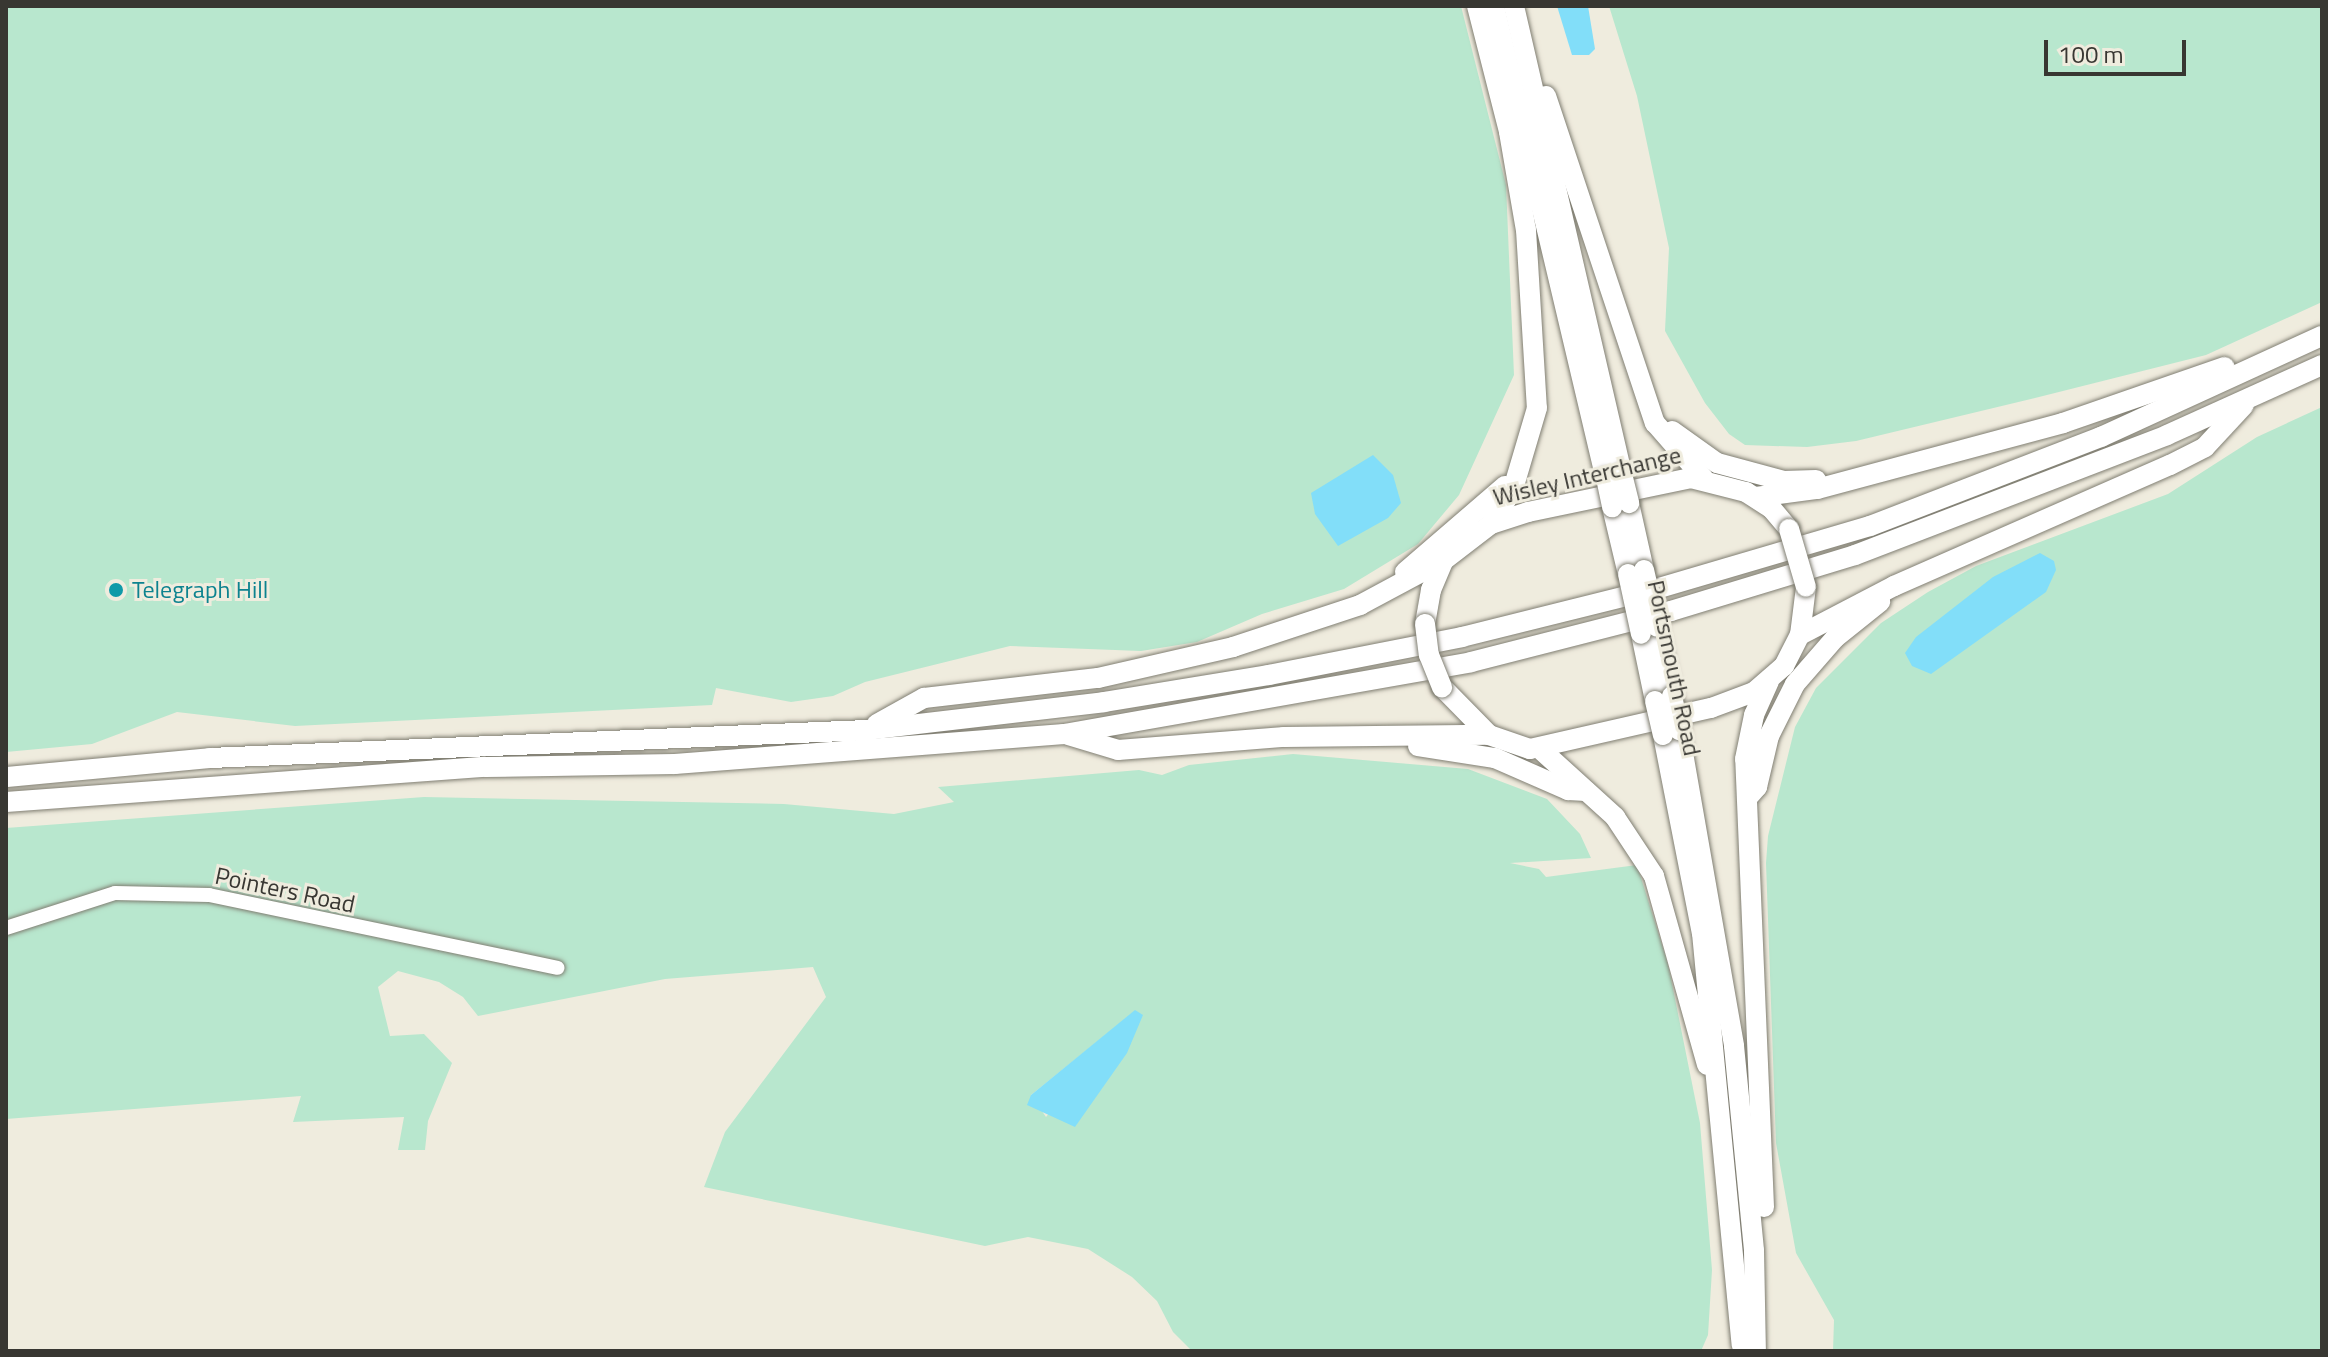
<!DOCTYPE html>
<style>
body{margin:0}
#map{position:relative;width:2328px;height:1357px;overflow:hidden;background:#efecde;font-family:"Titillium Web",sans-serif}
div>[style]{position:absolute}
.green>*{inset:0;background:#b8e7ce}
.water>*{inset:0;background:#82def9}
.roads{filter:drop-shadow(0 0 2px #807e72) drop-shadow(0 0 2px #807e72)}
.minor>*{height:14px;margin:-7px;padding:0 7px;transform-origin:7px;border-radius:7px;background:#fff}
.highway>*{height:20px;margin:-10px;padding:0 10px;transform-origin:10px;border-radius:10px;background:#fff}
.bridges{filter:drop-shadow(0 0 2px #807e72) drop-shadow(0 0 2px #807e72)}
.highway-bridge>*{height:20px;margin:-10px;padding:0 10px;transform-origin:10px;border-radius:10px;background:#fff}
.dots>*{width:22px;height:22px;translate:-50% -50%;box-sizing:border-box;border:4px solid #efecde;border-radius:50%}
span{translate:-50% -50%;white-space:nowrap;text-align:center;line-height:1.15;-webkit-text-stroke:6px #efecde;paint-order:stroke}
.street-label{font-size:24px;color:#383732}
.culture-label{font-size:24px;color:#0d838f}
.left{translate:0 -50%;text-align:left}
.frame{position:absolute;inset:0;border:8px solid #383732;pointer-events:none}
.scale{position:absolute;left:2044px;top:40px;width:142px;height:36px;box-sizing:border-box;border:4px solid #383732;border-top:0;padding-left:10px;font-size:24px;line-height:28px;white-space:nowrap;color:#383732;-webkit-text-stroke:6px #efecde;paint-order:stroke}
</style>
<div id="map">
<div class="green">
<div style="clip-path:polygon(6px 6px,1461px 6px,1506px 185px,1514px 375px,1459px 495px,1418px 544px,1344px 589px,1262px 614px,1197px 642px,1141px 651px,1010px 646px,865px 682px,833px 696px,791px 702px,716px 688px,712px 705px,295px 726px,177px 712px,92px 744px,6px 752px)"></div>
<div style="clip-path:polygon(1609px 6px,2322px 6px,2322px 302px,2206px 355px,2035px 398px,1856px 441px,1807px 447px,1745px 445px,1729px 434px,1705px 403px,1665px 331px,1669px 248px,1637px 96px)"></div>
<div style="clip-path:polygon(2322px 407px,2322px 1351px,1833px 1351px,1834px 1320px,1796px 1253px,1776px 1143px,1766px 863px,1768px 836px,1795px 727px,1816px 688px,1881px 623px,1928px 592px,1976px 566px,2168px 494px,2257px 437px)"></div>
<div style="clip-path:polygon(evenodd,1293px 754px,1468px 769px,1547px 799px,1580px 834px,1591px 858px,1510px 863px,1539px 869px,1546px 877px,1637px 865px,1668px 964px,1700px 1123px,1712px 1270px,1708px 1335px,1701px 1351px,1192px 1351px,1173px 1332px,1157px 1301px,1132px 1277px,1088px 1249px,1028px 1237px,985px 1246px,704px 1187px,725px 1132px,826px 997px,813px 967px,665px 979px,478px 1016px,463px 997px,439px 982px,398px 971px,378px 987px,390px 1036px,424px 1034px,452px 1063px,428px 1121px,425px 1150px,398px 1150px,404px 1117px,293px 1122px,301px 1096px,6px 1119px,6px 828px,424px 797px,784px 804px,894px 814px,954px 802px,938px 787px,1139px 770px,1162px 775px,1189px 765px,1293px 754px,1135px 1011px,1046px 1117px,1031px 1095px,1135px 1011px)"></div>
</div>
<div class="water">
<div style="clip-path:polygon(1557px 6px,1588px 6px,1595px 49px,1589px 55px,1572px 55px)"></div>
<div style="clip-path:polygon(1373px 455px,1393px 475px,1401px 503px,1388px 518px,1338px 546px,1315px 514px,1311px 493px)"></div>
<div style="clip-path:polygon(2040px 553px,2054px 561px,2056px 570px,2046px 592px,1931px 674px,1912px 666px,1905px 653px,1916px 637px,1993px 577px)"></div>
<div style="clip-path:polygon(1135px 1010px,1143px 1015px,1127px 1053px,1075px 1127px,1027px 1105px,1031px 1095px)"></div>
</div>
<div class="roads">
<div class="minor">
<div style="left:6px;top:928px;width:114px;rotate:-17.8deg"></div>
<div style="left:115px;top:893px;width:94px;rotate:1.2deg"></div>
<div style="left:209px;top:895px;width:356px;rotate:11.8deg"></div>
</div>
<div class="highway">
<div style="left:1477px;top:6px;width:130px;rotate:75.7deg"></div>
<div style="left:1509px;top:132px;width:99px;rotate:80.2deg"></div>
<div style="left:1526px;top:230px;width:178px;rotate:86.5deg"></div>
<div style="left:1537px;top:408px;width:84px;rotate:106.5deg"></div>
<div style="left:1513px;top:489px;width:41px;rotate:122.2deg"></div>
<div style="left:1494px;top:6px;width:485px;rotate:76.7deg"></div>
<div style="left:1514px;top:6px;width:480px;rotate:77deg"></div>
<div style="left:1546px;top:96px;width:345px;rotate:71.6deg"></div>
<div style="left:1655px;top:423px;width:74px;rotate:48.8deg"></div>
<div style="left:1672px;top:431px;width:55px;rotate:35.4deg"></div>
<div style="left:1717px;top:463px;width:69px;rotate:15deg"></div>
<div style="left:1784px;top:481px;width:32px;rotate:-2deg"></div>
<div style="left:1756px;top:497px;width:62px;rotate:-7.5deg"></div>
<div style="left:1817px;top:489px;width:255px;rotate:-15deg"></div>
<div style="left:2063px;top:423px;width:171px;rotate:-19.1deg"></div>
<div style="left:1629px;top:503px;width:69px;rotate:77.4deg"></div>
<div style="left:1612px;top:507px;width:69px;rotate:76.6deg"></div>
<div style="left:1405px;top:572px;width:132px;rotate:-40.7deg"></div>
<div style="left:1425px;top:624px;width:35px;rotate:-80deg"></div>
<div style="left:1431px;top:590px;width:33px;rotate:-67deg"></div>
<div style="left:1444px;top:560px;width:59px;rotate:-37.5deg"></div>
<div style="left:1491px;top:524px;width:39px;rotate:-18deg"></div>
<div style="left:1528px;top:512px;width:167px;rotate:-11.8deg"></div>
<div style="left:1691px;top:478px;width:57px;rotate:14.3deg"></div>
<div style="left:1746px;top:492px;width:31px;rotate:33deg"></div>
<div style="left:1772px;top:509px;width:26px;rotate:50deg"></div>
<div style="left:1657px;top:627px;width:71px;rotate:77.7deg"></div>
<div style="left:1641px;top:634px;width:68px;rotate:78.2deg"></div>
<div style="left:1800px;top:635px;width:106px;rotate:-27.5deg"></div>
<div style="left:1894px;top:586px;width:301px;rotate:-23.7deg"></div>
<div style="left:2170px;top:465px;width:39px;rotate:-27deg"></div>
<div style="left:2205px;top:447px;width:57px;rotate:-47.1deg"></div>
<div style="left:1442px;top:687px;width:67px;rotate:45.6deg"></div>
<div style="left:1489px;top:735px;width:43px;rotate:18.9deg"></div>
<div style="left:1530px;top:749px;width:186px;rotate:-12.8deg"></div>
<div style="left:1711px;top:708px;width:46px;rotate:-20.4deg"></div>
<div style="left:1754px;top:692px;width:40px;rotate:-41deg"></div>
<div style="left:1784px;top:666px;width:35px;rotate:-63deg"></div>
<div style="left:1800px;top:635px;width:48px;rotate:-82.9deg"></div>
<div style="left:877px;top:724px;width:54px;rotate:-29deg"></div>
<div style="left:924px;top:698px;width:175px;rotate:-6.6deg"></div>
<div style="left:1098px;top:678px;width:139px;rotate:-12.9deg"></div>
<div style="left:1233px;top:647px;width:134px;rotate:-18.3deg"></div>
<div style="left:1360px;top:605px;width:95px;rotate:-28.2deg"></div>
<div style="left:1679px;top:730px;width:321px;rotate:80.1deg"></div>
<div style="left:1734px;top:1046px;width:206px;rotate:84.4deg"></div>
<div style="left:1754px;top:1251px;width:100px;rotate:88.9deg"></div>
<div style="left:1068px;top:735px;width:52px;rotate:16.7deg"></div>
<div style="left:1118px;top:750px;width:167px;rotate:-4.5deg"></div>
<div style="left:1284px;top:737px;width:205px;rotate:-0.6deg"></div>
<div style="left:1663px;top:735px;width:202px;rotate:78.9deg"></div>
<div style="left:1702px;top:933px;width:414px;rotate:84.5deg"></div>
<div style="left:1418px;top:746px;width:78px;rotate:8.9deg"></div>
<div style="left:1495px;top:758px;width:80px;rotate:23.7deg"></div>
<div style="left:1568px;top:790px;width:18px;rotate:3deg"></div>
<div style="left:1539px;top:748px;width:103px;rotate:42.2deg"></div>
<div style="left:1615px;top:817px;width:71px;rotate:56.5deg"></div>
<div style="left:1654px;top:876px;width:196px;rotate:74.3deg"></div>
<div style="left:6px;top:777px;width:205px;rotate:-5.3deg"></div>
<div style="left:210px;top:758px;width:658px;rotate:-2.44deg"></div>
<div style="left:867px;top:730px;width:239px;rotate:-6.7deg"></div>
<div style="left:1104px;top:702px;width:167px;rotate:-9.3deg"></div>
<div style="left:1269px;top:675px;width:197px;rotate:-11.1deg"></div>
<div style="left:1462px;top:637px;width:203px;rotate:-14deg"></div>
<div style="left:1659px;top:588px;width:220px;rotate:-16.4deg"></div>
<div style="left:1870px;top:526px;width:248px;rotate:-21.1deg"></div>
<div style="left:2101px;top:437px;width:243px;rotate:-24.6deg"></div>
<div style="left:1750px;top:795px;width:11px;rotate:-49deg"></div>
<div style="left:1757px;top:787px;width:52px;rotate:-76.8deg"></div>
<div style="left:1769px;top:736px;width:58px;rotate:-63.4deg"></div>
<div style="left:1795px;top:684px;width:61px;rotate:-49deg"></div>
<div style="left:1835px;top:638px;width:58px;rotate:-38.7deg"></div>
<div style="left:6px;top:802px;width:480px;rotate:-4.2deg"></div>
<div style="left:485px;top:767px;width:190px;rotate:-0.9deg"></div>
<div style="left:675px;top:764px;width:390px;rotate:-4.4deg"></div>
<div style="left:1064px;top:734px;width:413px;rotate:-10deg"></div>
<div style="left:1471px;top:662px;width:206px;rotate:-14.3deg"></div>
<div style="left:1671px;top:611px;width:192px;rotate:-16.9deg"></div>
<div style="left:1855px;top:555px;width:334px;rotate:-21deg"></div>
<div style="left:2167px;top:435px;width:170px;rotate:-24.3deg"></div>
<div style="left:1764px;top:1207px;width:448px;rotate:-92.4deg"></div>
<div style="left:1745px;top:759px;width:45px;rotate:-78.4deg"></div>
<div style="left:1754px;top:715px;width:37px;rotate:-66deg"></div>
</div>
</div>
<div class="bridges">
<div class="highway-bridge">
<div style="left:1622px;top:474px;width:30px;rotate:76deg"></div>
<div style="left:1606px;top:478px;width:30px;rotate:78deg"></div>
<div style="left:1789px;top:529px;width:60px;rotate:73.7deg"></div>
<div style="left:1644px;top:570px;width:58px;rotate:77.2deg"></div>
<div style="left:1628px;top:574px;width:61px;rotate:77.8deg"></div>
<div style="left:1425px;top:624px;width:31px;rotate:83deg"></div>
<div style="left:1429px;top:655px;width:35px;rotate:68deg"></div>
<div style="left:1672px;top:696px;width:35px;rotate:78deg"></div>
<div style="left:1655px;top:701px;width:35px;rotate:77deg"></div>
</div>
</div>
<div class="dots">
<div style="left:116px;top:590px;background:#0f9aa8"></div>
</div>
<div class="street-label">
<span style="left:1587px;top:476px;rotate:-13deg">Wisley Interchange</span>
<span style="left:1674px;top:668px;rotate:78deg">Portsmouth Road</span>
<span style="left:285px;top:890px;rotate:12deg">Pointers Road</span>
</div>
<div class="culture-label">
<span class="left" style="left:132px;top:590px">Telegraph Hill</span>
</div>
<div class="frame"></div>
<div class="scale">100 m</div>
</div>
